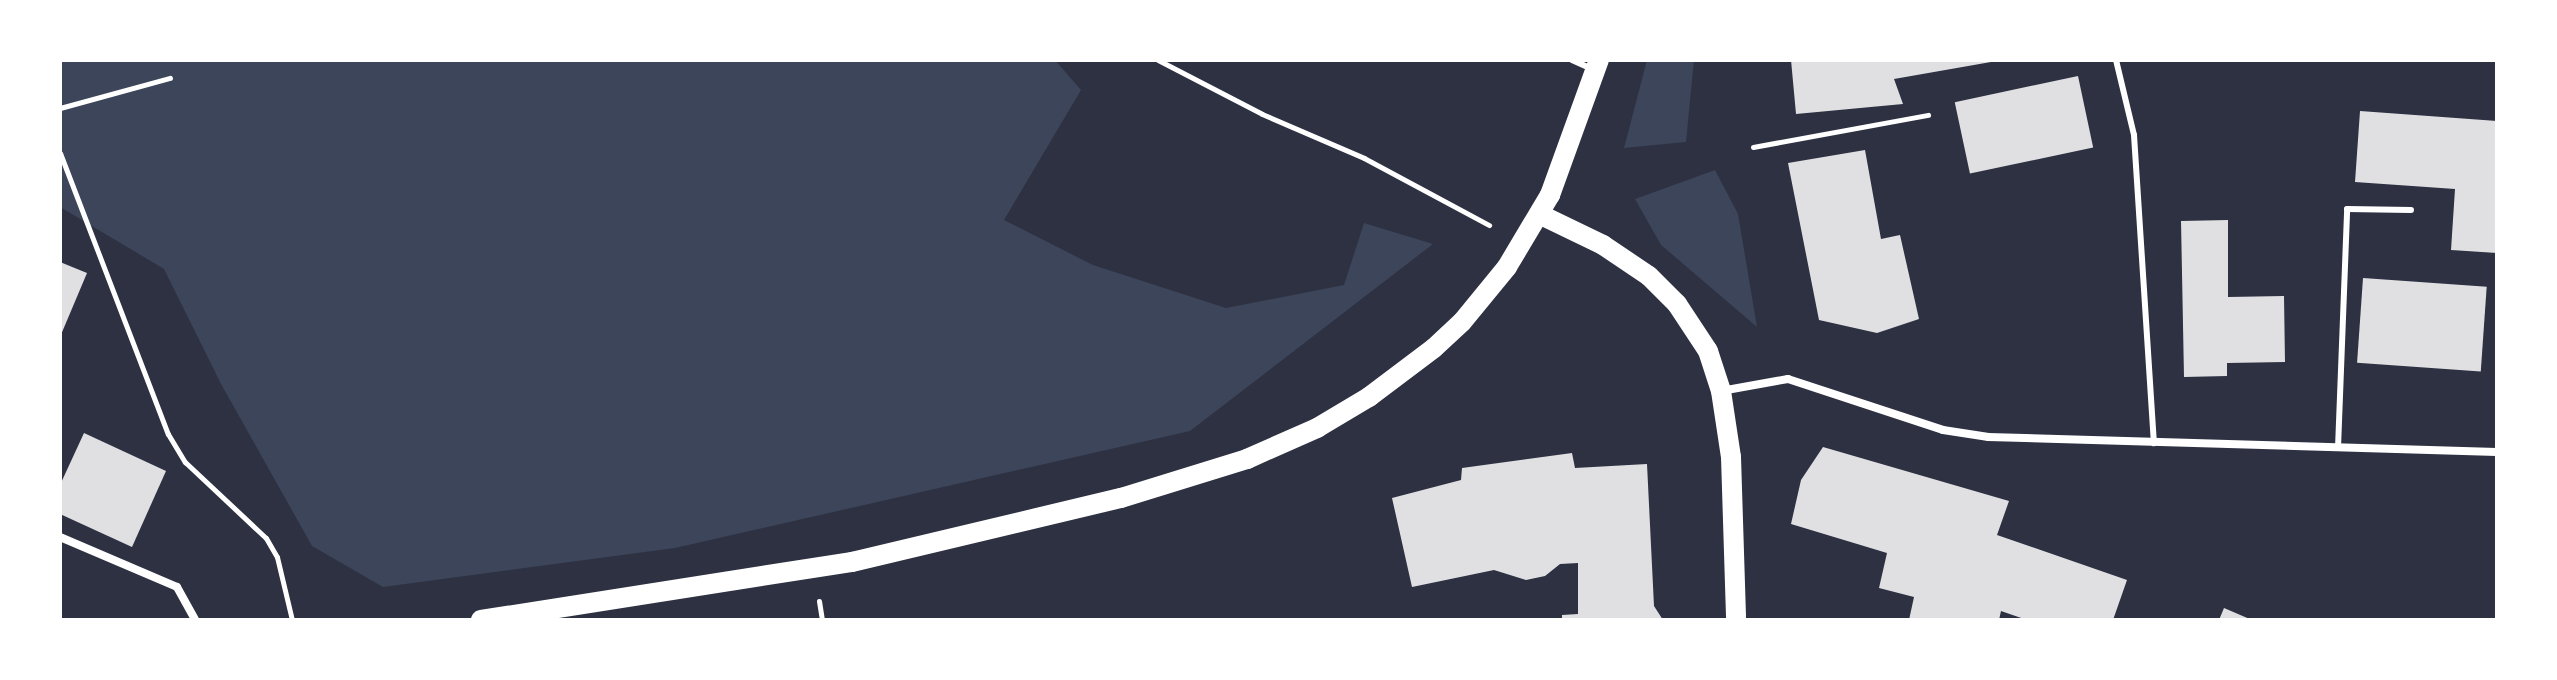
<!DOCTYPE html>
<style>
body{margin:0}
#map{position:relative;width:2557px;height:680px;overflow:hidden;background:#2d3142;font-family:Inter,sans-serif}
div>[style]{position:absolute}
.green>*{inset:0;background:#3c4559}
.building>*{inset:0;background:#e0e0e3;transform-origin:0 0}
.path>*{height:5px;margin:-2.5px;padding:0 2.5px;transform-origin:2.5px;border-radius:2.5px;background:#fff}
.service>*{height:6px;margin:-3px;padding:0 3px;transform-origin:3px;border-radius:3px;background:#fff}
.minor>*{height:8px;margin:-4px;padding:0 4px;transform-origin:4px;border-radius:4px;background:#fff}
.primary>*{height:20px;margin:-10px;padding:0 10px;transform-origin:10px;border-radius:10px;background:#fff}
span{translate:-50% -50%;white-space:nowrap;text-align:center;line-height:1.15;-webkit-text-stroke:6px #fff;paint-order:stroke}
.frame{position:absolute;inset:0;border:62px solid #fff;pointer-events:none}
</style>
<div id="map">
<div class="green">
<div style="clip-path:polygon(60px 60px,1055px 60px,1081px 90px,1004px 220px,1093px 265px,1226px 308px,1344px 285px,1364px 223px,1433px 244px,1190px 431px,675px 548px,383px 587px,312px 546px,221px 384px,164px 269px,60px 207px)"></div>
<div style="clip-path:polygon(1647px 60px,1694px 60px,1686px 142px,1624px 148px)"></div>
<div style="clip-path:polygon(1715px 170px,1738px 214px,1757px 327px,1661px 245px,1635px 199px)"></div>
</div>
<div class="building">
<div style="clip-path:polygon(1791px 60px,1991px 60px,1991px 62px,1894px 79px,1903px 104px,1796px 114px)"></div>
<div style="left:2078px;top:76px;width:73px;height:126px;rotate:78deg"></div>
<div style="clip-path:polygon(2360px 111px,2497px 121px,2497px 253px,2451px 250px,2455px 189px,2355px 182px)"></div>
<div style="clip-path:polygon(1865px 150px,1881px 239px,1900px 235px,1919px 319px,1877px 333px,1819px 320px,1788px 163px)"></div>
<div style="clip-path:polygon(2228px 220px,2228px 297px,2284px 296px,2285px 362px,2227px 363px,2227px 376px,2184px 377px,2181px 221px)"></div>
<div style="clip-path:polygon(60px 262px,87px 273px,60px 337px)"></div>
<div style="left:2363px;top:278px;width:124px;height:85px;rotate:4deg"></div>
<div style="clip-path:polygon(84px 433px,166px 471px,132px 547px,60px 514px,60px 485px)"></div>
<div style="clip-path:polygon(1823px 447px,2009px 501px,1997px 535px,2127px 580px,2113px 620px,2027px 620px,2001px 611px,1999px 620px,1909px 620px,1914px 597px,1879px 588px,1887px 553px,1791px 524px,1801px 480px)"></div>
<div style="clip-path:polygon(1572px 453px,1575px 468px,1647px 464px,1654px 606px,1663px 620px,1562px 620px,1562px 615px,1578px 614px,1578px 563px,1560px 564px,1545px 576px,1526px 580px,1494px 570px,1412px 587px,1392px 498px,1461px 480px,1462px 468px)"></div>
<div style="clip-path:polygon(2224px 608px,2252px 620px,2219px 620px)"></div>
</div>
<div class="path">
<div style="left:1158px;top:60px;width:117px;rotate:27.4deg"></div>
<div style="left:1262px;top:114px;width:111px;rotate:23.3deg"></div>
<div style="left:1364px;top:158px;width:142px;rotate:28.2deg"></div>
<div style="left:60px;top:108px;width:114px;rotate:-15.3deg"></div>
<div style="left:1753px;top:147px;width:178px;rotate:-10.4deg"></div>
<div style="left:60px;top:153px;width:301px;rotate:69deg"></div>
<div style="left:168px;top:434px;width:33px;rotate:59deg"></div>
<div style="left:185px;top:462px;width:111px;rotate:43.2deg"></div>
<div style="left:266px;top:538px;width:22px;rotate:60deg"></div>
<div style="left:277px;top:557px;width:65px;rotate:76.6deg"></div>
<div style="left:819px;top:601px;width:19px;rotate:81deg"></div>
</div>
<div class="service">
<div style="left:1572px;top:60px;width:22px;rotate:24deg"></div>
<div style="left:2116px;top:60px;width:77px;rotate:76.5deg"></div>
<div style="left:2134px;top:135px;width:309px;rotate:86.3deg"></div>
<div style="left:2338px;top:448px;width:239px;rotate:-87.8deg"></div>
<div style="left:2347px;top:209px;width:64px;rotate:0.9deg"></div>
</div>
<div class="minor">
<div style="left:1721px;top:391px;width:68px;rotate:-10.2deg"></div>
<div style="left:1788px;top:379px;width:163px;rotate:18.2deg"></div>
<div style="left:1943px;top:430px;width:46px;rotate:8.8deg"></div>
<div style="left:1988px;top:437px;width:509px;rotate:1.69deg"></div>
<div style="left:60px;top:537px;width:127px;rotate:23.1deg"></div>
<div style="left:177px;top:587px;width:38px;rotate:61deg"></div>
</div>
<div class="primary">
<div style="left:1541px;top:215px;width:69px;rotate:25.8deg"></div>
<div style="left:1603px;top:245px;width:55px;rotate:34deg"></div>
<div style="left:1649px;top:276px;width:40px;rotate:45deg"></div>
<div style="left:1677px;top:304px;width:56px;rotate:56.6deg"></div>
<div style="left:1708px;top:351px;width:42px;rotate:72deg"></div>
<div style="left:1721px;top:391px;width:67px;rotate:81.4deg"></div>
<div style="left:1731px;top:457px;width:163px;rotate:88.2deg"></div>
<div style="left:481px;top:620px;width:376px;rotate:-8.9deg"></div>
<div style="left:852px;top:562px;width:277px;rotate:-13.4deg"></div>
<div style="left:1121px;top:498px;width:132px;rotate:-17.2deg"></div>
<div style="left:1247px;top:459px;width:77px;rotate:-23.9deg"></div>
<div style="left:1317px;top:428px;width:61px;rotate:-30.8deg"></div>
<div style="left:1369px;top:397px;width:81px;rotate:-37deg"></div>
<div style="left:1434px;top:348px;width:38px;rotate:-43deg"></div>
<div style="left:1462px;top:322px;width:71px;rotate:-50.7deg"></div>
<div style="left:1507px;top:267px;width:84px;rotate:-59.2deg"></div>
<div style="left:1550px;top:195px;width:144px;rotate:-70.1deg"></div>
</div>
<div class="frame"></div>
</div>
